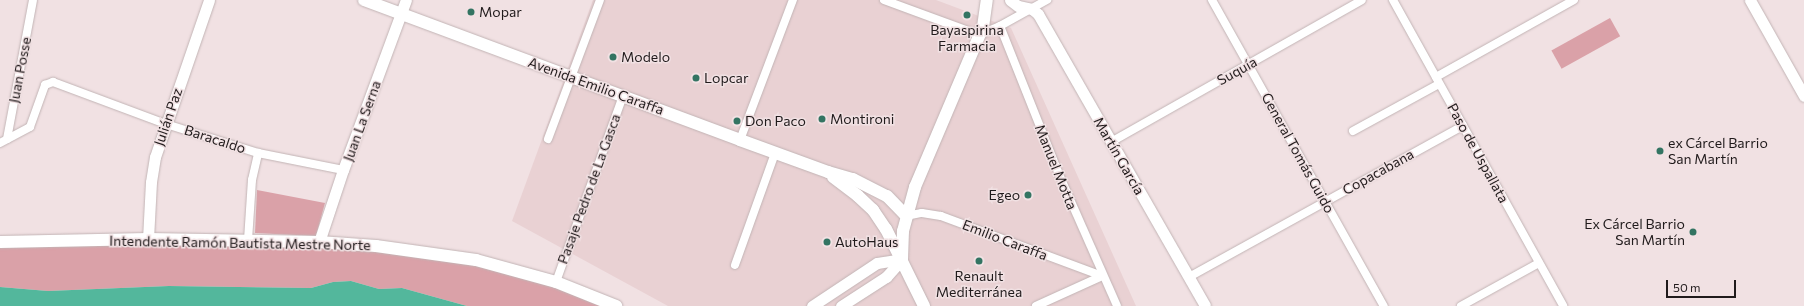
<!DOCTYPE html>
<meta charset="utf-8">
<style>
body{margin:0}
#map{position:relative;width:1804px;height:306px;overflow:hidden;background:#f1e1e3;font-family:Commissioner,sans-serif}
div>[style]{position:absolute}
.built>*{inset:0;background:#e9d1d3}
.green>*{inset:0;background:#daa1a8;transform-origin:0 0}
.water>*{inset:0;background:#53b79c}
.roads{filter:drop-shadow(0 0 1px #c2b4b5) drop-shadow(0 0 1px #c2b4b5)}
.street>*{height:8px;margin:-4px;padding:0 4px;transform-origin:4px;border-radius:4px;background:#fff}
.secondary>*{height:11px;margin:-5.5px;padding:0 5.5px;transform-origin:5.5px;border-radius:5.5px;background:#fff}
.primary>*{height:12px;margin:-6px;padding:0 6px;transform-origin:6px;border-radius:6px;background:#fff}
.dots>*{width:11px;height:11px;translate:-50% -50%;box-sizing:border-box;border:2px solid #f1e1e3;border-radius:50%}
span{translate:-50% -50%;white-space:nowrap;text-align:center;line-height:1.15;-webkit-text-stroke:3px #f1e1e3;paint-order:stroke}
.poi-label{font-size:14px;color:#211b1c}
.left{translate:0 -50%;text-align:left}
.right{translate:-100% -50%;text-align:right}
.street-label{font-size:14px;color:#211b1c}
.scale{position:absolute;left:1666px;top:280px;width:70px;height:18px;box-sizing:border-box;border:2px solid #211b1c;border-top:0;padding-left:5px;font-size:12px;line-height:14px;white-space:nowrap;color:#211b1c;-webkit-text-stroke:3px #f1e1e3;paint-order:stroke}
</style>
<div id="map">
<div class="built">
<div style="clip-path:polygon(593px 0,936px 0,1011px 28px,1136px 306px,668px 306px,512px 221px)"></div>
</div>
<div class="green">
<div style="left:1610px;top:18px;width:21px;height:67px;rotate:61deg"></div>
<div style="clip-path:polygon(257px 190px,325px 203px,316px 236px,255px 233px)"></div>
<div style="clip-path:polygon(248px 240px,476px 260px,616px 306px,467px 306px,402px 288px,379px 289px,351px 281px,333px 282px,311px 288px,169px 286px,48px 291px,0 287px,0 242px)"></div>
</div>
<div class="water">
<div style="clip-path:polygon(351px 281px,379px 289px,402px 288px,467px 306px,0 306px,0 287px,48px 291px,169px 286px,311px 288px,333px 282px)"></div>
</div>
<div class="roads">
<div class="street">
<div style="left:884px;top:0;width:101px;rotate:20.2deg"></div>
<div style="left:979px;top:35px;width:23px;rotate:-23deg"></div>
<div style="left:1000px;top:26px;width:54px;rotate:-29deg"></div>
<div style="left:1212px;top:0;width:351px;rotate:60.7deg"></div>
<div style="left:1393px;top:0;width:350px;rotate:60.9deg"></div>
<div style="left:1000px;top:26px;width:157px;rotate:68.3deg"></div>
<div style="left:1058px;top:172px;width:146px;rotate:66.2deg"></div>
<div style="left:1436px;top:77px;width:158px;rotate:-29.2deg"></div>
<div style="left:1353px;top:131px;width:98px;rotate:-28.7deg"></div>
<div style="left:7px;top:139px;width:141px;rotate:-79.4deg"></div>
<div style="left:548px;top:139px;width:148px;rotate:-69.5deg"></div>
<div style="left:740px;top:140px;width:150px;rotate:-69.3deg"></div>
<div style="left:1111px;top:142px;width:288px;rotate:-29.5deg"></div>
<div style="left:0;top:143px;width:34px;rotate:-28deg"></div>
<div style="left:30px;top:127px;width:45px;rotate:-70.3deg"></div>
<div style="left:45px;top:85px;width:9px;rotate:-21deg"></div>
<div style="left:53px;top:82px;width:121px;rotate:20.4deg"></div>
<div style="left:166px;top:124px;width:96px;rotate:17.5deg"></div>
<div style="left:258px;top:153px;width:87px;rotate:11.3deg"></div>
<div style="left:906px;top:216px;width:16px;rotate:-11deg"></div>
<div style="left:922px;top:213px;width:19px;rotate:9deg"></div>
<div style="left:941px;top:216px;width:172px;rotate:20.4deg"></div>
<div style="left:248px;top:240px;width:60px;rotate:-86.2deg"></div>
<div style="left:252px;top:180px;width:28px;rotate:-77deg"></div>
<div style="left:735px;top:265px;width:119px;rotate:-70.3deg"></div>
<div style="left:1189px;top:277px;width:313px;rotate:-28.9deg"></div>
<div style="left:556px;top:282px;width:198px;rotate:-70.2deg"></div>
<div style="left:1036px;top:306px;width:72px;rotate:-24.4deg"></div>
<div style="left:1461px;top:306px;width:89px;rotate:-28.9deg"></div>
</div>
<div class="secondary">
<div style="left:1010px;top:0;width:10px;rotate:37deg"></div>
<div style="left:1018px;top:6px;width:14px;rotate:12deg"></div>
<div style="left:1032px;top:9px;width:8px;rotate:40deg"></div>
<div style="left:1038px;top:14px;width:336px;rotate:60.2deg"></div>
<div style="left:1750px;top:0;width:110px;rotate:60.6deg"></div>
<div style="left:148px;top:239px;width:57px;rotate:-87deg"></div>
<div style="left:151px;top:182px;width:25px;rotate:-81deg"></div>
<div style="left:155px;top:157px;width:166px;rotate:-71deg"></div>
<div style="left:319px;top:242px;width:76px;rotate:-71.6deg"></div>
<div style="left:343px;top:170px;width:181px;rotate:-69.7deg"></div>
<div style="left:812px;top:306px;width:78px;rotate:-33.5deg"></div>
<div style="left:877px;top:263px;width:25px;rotate:-9deg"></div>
<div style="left:841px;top:306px;width:54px;rotate:-32.8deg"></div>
<div style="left:886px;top:277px;width:24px;rotate:-48deg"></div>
</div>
<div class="primary">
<div style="left:364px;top:0;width:401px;rotate:20.4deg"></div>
<div style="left:740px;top:140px;width:94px;rotate:20deg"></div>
<div style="left:828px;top:172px;width:26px;rotate:16deg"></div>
<div style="left:853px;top:179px;width:38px;rotate:27deg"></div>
<div style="left:887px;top:196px;width:28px;rotate:46deg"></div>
<div style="left:833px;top:177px;width:31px;rotate:37deg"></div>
<div style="left:858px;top:196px;width:21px;rotate:43deg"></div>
<div style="left:873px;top:210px;width:23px;rotate:56deg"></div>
<div style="left:886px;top:229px;width:86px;rotate:63.7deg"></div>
<div style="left:0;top:242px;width:148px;rotate:-1.2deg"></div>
<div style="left:148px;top:239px;width:171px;rotate:1deg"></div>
<div style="left:319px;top:242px;width:57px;rotate:4deg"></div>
<div style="left:376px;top:246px;width:101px;rotate:8deg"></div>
<div style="left:476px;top:260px;width:83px;rotate:15.4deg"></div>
<div style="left:556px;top:282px;width:65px;rotate:21.8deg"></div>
<div style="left:902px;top:259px;width:28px;rotate:-88deg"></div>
<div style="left:903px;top:231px;width:46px;rotate:-74.7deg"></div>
<div style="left:915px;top:187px;width:174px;rotate:-67deg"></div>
<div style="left:983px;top:27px;width:27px;rotate:-82deg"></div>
</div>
</div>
<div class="dots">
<div style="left:471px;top:12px;background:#337462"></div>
<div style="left:967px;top:15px;background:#337462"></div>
<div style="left:613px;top:57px;background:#337462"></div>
<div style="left:696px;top:78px;background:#337462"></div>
<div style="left:822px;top:119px;background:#337462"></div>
<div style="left:737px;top:121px;background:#337462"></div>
<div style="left:1660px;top:151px;background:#337462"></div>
<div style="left:1028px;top:195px;background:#337462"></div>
<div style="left:1693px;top:232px;background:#337462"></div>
<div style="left:827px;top:242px;background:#337462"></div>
<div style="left:979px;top:261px;background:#337462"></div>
</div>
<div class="poi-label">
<span class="left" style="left:479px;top:12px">Mopar</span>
<span style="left:967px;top:38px">Bayaspirina<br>Farmacia</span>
<span class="left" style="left:621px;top:57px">Modelo</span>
<span class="left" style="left:704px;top:78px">Lopcar</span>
<span class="left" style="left:830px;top:119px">Montironi</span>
<span class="left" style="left:745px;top:121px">Don Paco</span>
<span class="left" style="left:1668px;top:151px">ex Cárcel Barrio<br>San Martín</span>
<span class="right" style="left:1020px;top:195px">Egeo</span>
<span class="right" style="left:1685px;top:232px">Ex Cárcel Barrio<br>San Martín</span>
<span class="left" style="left:835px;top:242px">AutoHaus</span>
<span style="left:979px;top:284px">Renault<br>Mediterránea</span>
</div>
<div class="street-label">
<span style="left:20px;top:70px;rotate:-79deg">Juan Posse</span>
<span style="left:1237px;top:71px;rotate:-29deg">Suquía</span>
<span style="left:596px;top:86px;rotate:20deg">Avenida Emilio Caraffa</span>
<span style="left:168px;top:117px;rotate:-71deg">Julián Paz</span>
<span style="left:362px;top:121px;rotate:-70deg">Juan La Serna</span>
<span style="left:215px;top:139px;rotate:18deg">Baracaldo</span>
<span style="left:1298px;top:153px;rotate:61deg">General Tomás Guido</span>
<span style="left:1478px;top:153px;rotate:61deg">Paso de Uspallata</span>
<span style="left:1119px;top:156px;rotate:60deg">Martín García</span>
<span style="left:1056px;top:167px;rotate:68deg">Manuel Motta</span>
<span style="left:1378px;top:172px;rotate:-29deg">Copacabana</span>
<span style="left:589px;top:189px;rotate:-70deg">Pasaje Pedro de La Gasca</span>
<span style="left:1005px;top:240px;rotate:21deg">Emilio Caraffa</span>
<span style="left:240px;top:243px;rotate:1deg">Intendente Ramón Bautista Mestre Norte</span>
</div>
<div class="scale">50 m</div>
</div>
